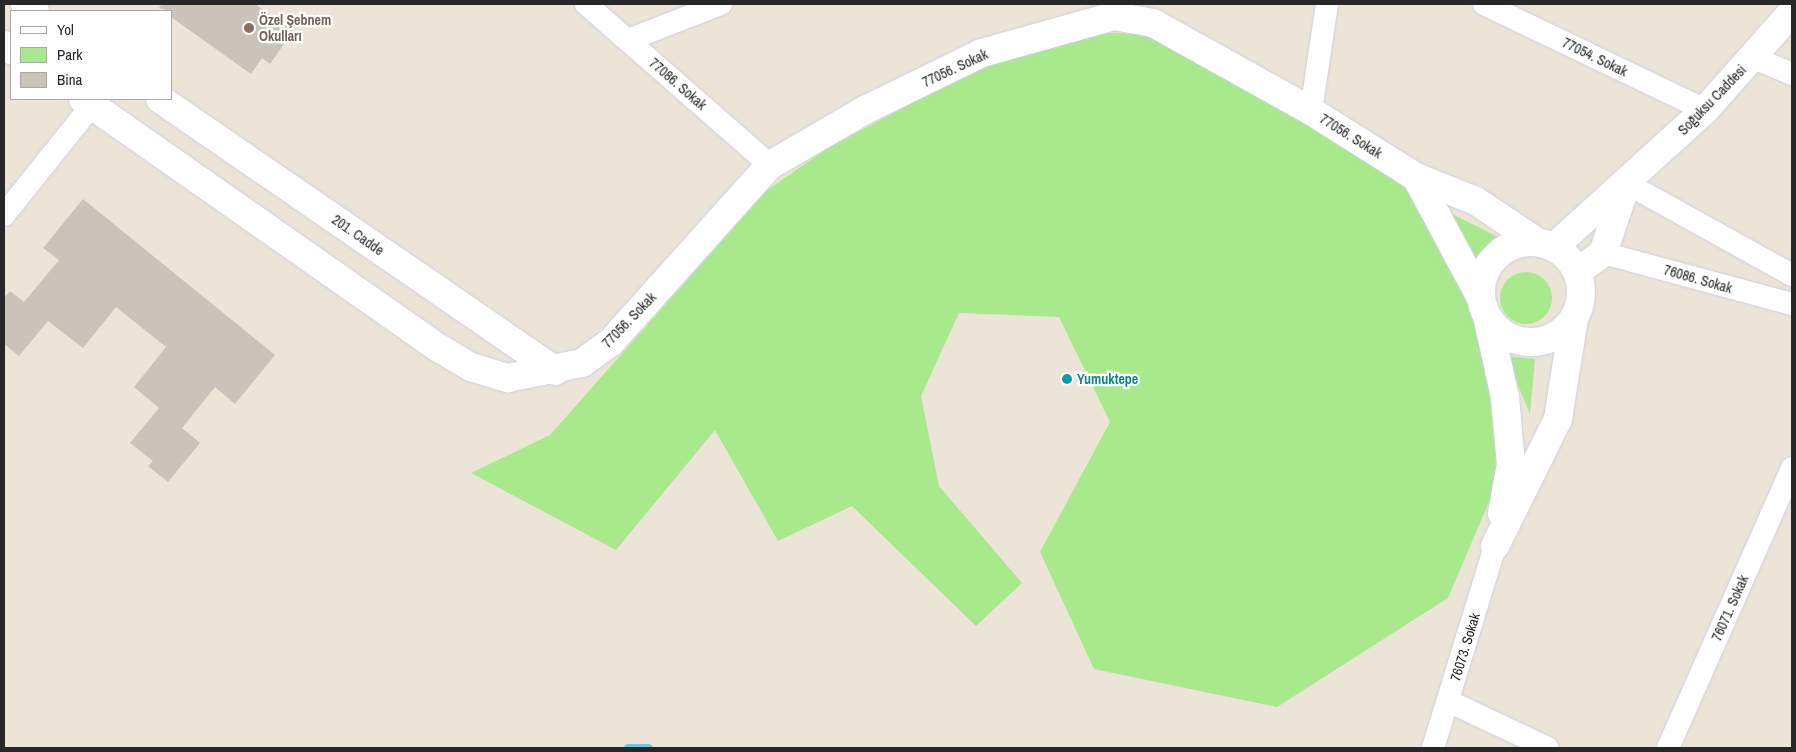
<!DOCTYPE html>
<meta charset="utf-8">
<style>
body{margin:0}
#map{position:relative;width:1796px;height:752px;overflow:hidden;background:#ece4d6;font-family:"Archivo Narrow",sans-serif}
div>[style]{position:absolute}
.green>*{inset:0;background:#a8e98c}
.round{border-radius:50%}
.stream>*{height:9px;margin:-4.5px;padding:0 4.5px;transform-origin:4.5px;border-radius:4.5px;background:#5dc9fa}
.building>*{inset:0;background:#cac3ba}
.roads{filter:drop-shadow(0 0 1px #cccfe2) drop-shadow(0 0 1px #cccfe2)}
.minor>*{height:22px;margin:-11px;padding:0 11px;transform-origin:11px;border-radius:11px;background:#fff}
.tertiary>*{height:28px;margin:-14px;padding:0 14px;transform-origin:14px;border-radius:14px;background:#fff}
.tertiary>.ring{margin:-14px;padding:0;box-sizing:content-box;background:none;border:28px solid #fff;border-radius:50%}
.dots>*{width:14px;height:14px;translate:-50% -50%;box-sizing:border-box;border:2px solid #fff;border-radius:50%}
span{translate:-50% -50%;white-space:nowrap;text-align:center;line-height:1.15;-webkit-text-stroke:4.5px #fff;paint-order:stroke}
.education-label{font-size:14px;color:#785e54;font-weight:700}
.left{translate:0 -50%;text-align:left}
.street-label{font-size:14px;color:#272727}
.culture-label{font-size:14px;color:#0d838f;font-weight:700}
.frame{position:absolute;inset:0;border:5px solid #272727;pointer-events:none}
.legend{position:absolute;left:10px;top:10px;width:162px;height:90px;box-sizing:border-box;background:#fff;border:1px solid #a9a9a9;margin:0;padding:6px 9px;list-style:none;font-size:15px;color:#272727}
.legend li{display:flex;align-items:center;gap:10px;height:25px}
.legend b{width:25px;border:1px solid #a9a9a9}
</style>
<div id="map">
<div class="green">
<div style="clip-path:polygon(1109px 33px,1139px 34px,1160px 41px,1384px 168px,1416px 199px,1444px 239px,1483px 330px,1498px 481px,1448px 598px,1277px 707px,1094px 669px,1040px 552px,1110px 422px,1059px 317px,959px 313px,921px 396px,939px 486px,1022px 583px,976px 626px,852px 506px,778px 541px,715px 430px,616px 550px,471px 473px,550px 435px,766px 191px,828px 148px,989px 62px)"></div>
<div style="clip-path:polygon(1450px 213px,1500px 238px,1475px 264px)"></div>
<div class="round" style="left:1500px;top:272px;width:52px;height:52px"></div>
<div style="clip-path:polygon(1506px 356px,1535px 359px,1530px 414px)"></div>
</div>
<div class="stream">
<div style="left:628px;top:748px;width:20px"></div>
</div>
<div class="building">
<div style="clip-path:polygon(162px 4px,255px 4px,293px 31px,270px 64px,262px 58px,251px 74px,171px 17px,171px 11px,159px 8px)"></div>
<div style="clip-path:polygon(83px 199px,275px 355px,235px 404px,215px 387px,182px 428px,200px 443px,168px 482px,148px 466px,153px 461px,130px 443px,159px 408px,134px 387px,166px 347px,116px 307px,83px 348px,48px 321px,19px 356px,4px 344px,4px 298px,10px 291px,24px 302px,59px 260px,43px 248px)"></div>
</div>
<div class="roads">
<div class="minor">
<div style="left:586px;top:4px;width:244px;rotate:41.2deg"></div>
<div style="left:1484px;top:4px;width:245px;rotate:25.6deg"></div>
<div style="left:628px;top:40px;width:100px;rotate:-21.2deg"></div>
<div style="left:1752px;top:57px;width:43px;rotate:23deg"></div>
<div style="left:1311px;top:111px;width:108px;rotate:-81.5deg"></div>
<div style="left:1626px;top:183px;width:190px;rotate:29deg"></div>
<div style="left:4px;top:215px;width:141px;rotate:-51.3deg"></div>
<div style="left:1603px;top:253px;width:196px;rotate:15.1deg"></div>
<div style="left:1448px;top:701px;width:110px;rotate:25.2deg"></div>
<div style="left:1433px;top:748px;width:211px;rotate:-72.9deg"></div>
<div style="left:1668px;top:748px;width:306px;rotate:-66.1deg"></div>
</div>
<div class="tertiary">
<div style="left:25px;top:4px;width:12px;rotate:35deg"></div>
<div style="left:4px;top:45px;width:9px;rotate:36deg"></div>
<div style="left:83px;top:99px;width:434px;rotate:35deg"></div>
<div style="left:439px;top:348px;width:37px;rotate:31deg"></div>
<div style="left:471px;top:367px;width:39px;rotate:17deg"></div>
<div style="left:508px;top:378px;width:76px;rotate:-11.5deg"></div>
<div style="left:582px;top:363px;width:36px;rotate:-36deg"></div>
<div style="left:611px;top:342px;width:238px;rotate:-48.1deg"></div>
<div style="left:770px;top:165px;width:110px;rotate:-30.1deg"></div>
<div style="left:865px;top:110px;width:130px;rotate:-26deg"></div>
<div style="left:982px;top:53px;width:137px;rotate:-15.7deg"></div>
<div style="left:1114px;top:16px;width:40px;rotate:10deg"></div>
<div style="left:1153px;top:23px;width:181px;rotate:29.1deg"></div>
<div style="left:1311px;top:111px;width:124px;rotate:32.2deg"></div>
<div style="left:1416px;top:177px;width:65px;rotate:21.8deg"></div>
<div style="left:1476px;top:201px;width:73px;rotate:33.9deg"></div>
<div style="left:160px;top:99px;width:480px;rotate:34.5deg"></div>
<div style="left:1416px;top:177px;width:137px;rotate:61.8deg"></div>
<div class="ring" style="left:1481px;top:242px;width:72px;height:72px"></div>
<div style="left:1554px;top:247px;width:204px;rotate:-42.2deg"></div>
<div style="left:1705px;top:110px;width:131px;rotate:-48.4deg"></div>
<div style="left:1577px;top:272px;width:32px;rotate:-36deg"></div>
<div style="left:1603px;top:253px;width:72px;rotate:-71.3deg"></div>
<div style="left:1487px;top:316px;width:83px;rotate:77.5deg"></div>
<div style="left:1505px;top:397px;width:67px;rotate:84.9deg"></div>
<div style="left:1511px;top:464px;width:50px;rotate:100.4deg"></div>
<div style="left:1495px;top:546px;width:142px;rotate:-63.6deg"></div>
<div style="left:1558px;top:419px;width:102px;rotate:-81deg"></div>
</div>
</div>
<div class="dots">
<div style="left:249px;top:28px;background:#8d6e63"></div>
<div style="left:1067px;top:379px;background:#0f9aa8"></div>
</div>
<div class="education-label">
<span class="left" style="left:259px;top:28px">Özel Şebnem<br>Okulları</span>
</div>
<div class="street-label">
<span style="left:1595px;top:57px;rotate:26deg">77054. Sokak</span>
<span style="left:955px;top:68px;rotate:-25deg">77056. Sokak</span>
<span style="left:678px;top:84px;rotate:41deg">77086. Sokak</span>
<span style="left:1712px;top:100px;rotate:-46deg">Soğuksu Caddesi</span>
<span style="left:1351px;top:136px;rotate:32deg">77056. Sokak</span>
<span style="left:358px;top:235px;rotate:35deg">201. Cadde</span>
<span style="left:1698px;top:279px;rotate:16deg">76086. Sokak</span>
<span style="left:629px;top:320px;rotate:-46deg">77056. Sokak</span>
<span style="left:1730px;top:608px;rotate:-66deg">76071. Sokak</span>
<span style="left:1465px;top:647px;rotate:-73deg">76073. Sokak</span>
</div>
<div class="culture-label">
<span class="left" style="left:1077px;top:379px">Yumuktepe</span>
</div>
<div class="frame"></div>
<ul class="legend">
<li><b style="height:6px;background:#fff"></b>Yol</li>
<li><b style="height:14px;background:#a8e98c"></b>Park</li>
<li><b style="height:14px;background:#cac3ba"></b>Bina</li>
</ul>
</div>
